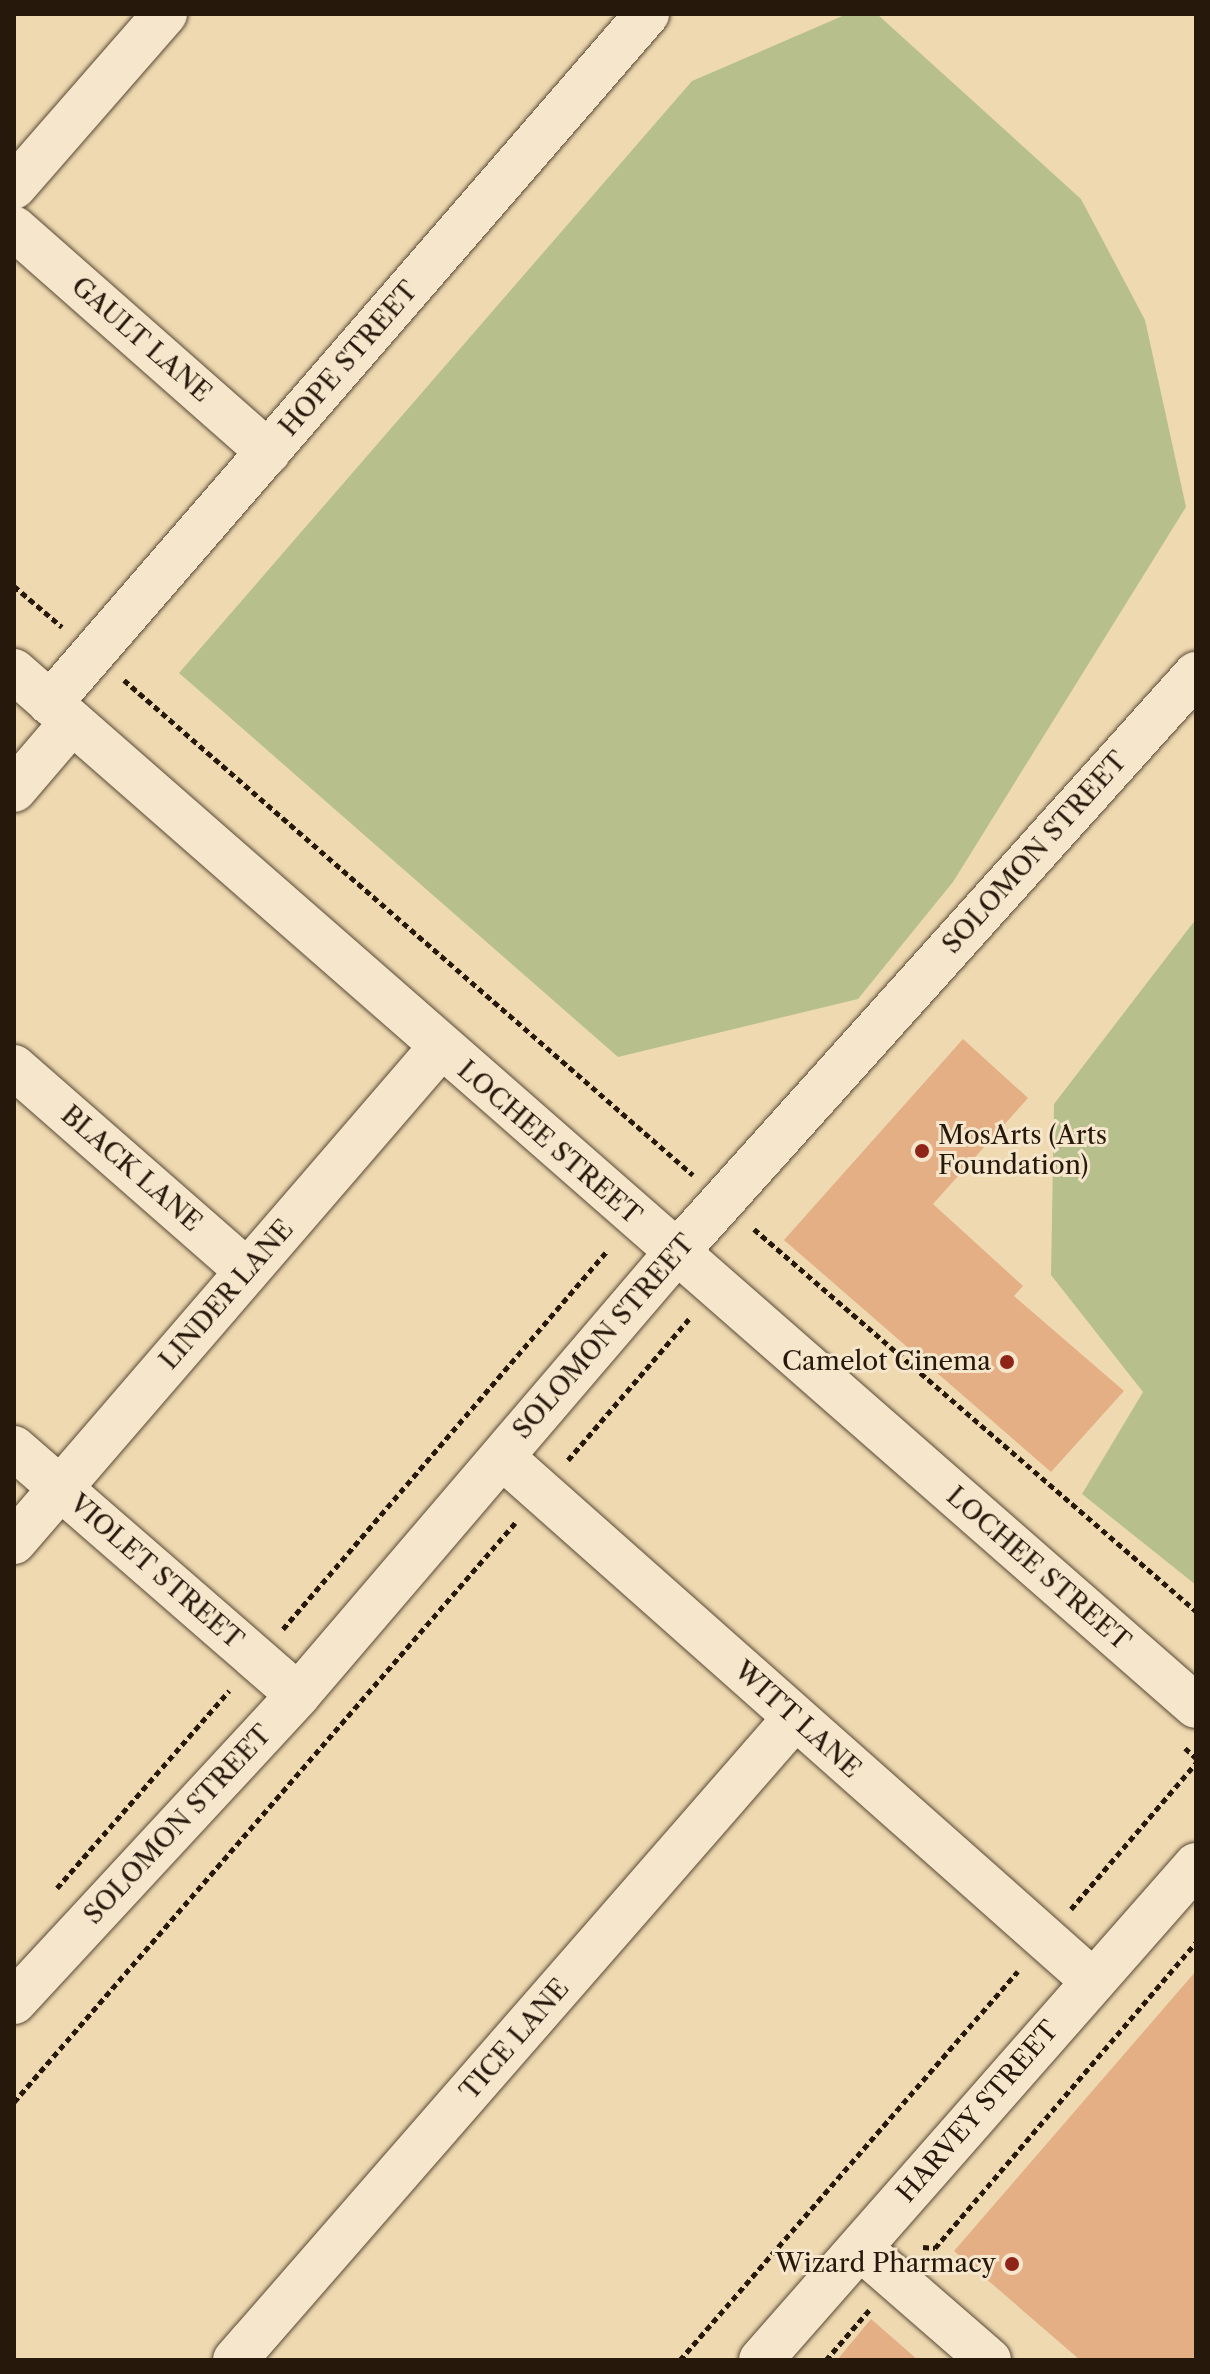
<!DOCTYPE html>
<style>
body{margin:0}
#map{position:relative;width:1210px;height:2374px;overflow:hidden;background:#efd9b1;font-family:"Libre Caslon Text",serif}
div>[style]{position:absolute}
.green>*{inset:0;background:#b7c08d}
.building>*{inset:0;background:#e5af85}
.path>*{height:5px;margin-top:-2.5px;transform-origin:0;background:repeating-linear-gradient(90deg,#26190b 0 6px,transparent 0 10px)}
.roads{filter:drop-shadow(0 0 2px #584934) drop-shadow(0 0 2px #584934)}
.minor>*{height:44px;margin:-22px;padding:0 22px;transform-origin:22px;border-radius:22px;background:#f5e6cc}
.dots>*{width:22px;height:22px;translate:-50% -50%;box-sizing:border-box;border:4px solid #f5e6cc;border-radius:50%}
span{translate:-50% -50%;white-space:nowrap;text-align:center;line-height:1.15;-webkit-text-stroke:6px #f5e6cc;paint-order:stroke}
.street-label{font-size:26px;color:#26190b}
.poi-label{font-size:26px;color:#26190b}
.left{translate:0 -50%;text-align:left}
.right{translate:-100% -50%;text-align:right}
.frame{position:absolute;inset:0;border:16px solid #26190b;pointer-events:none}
</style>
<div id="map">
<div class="green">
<div style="clip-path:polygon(847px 14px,877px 14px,1081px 199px,1145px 320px,1186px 507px,953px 882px,858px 999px,618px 1057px,179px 673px,692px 81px)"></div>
<div style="clip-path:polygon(1196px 919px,1196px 1585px,1082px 1494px,1143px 1392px,1051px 1275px,1054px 1104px)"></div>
</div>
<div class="building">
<div style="clip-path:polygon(963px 1039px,1028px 1098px,933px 1204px,1023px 1286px,1014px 1296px,1124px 1391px,1051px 1472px,784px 1240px)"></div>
<div style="clip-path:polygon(1196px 1971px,1196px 2360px,1080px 2360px,954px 2251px)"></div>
<div style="clip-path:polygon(871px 2319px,918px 2360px,837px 2360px)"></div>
</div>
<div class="path">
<div style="left:14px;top:586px;width:63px;rotate:40.5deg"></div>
<div style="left:124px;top:680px;width:754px;rotate:41.02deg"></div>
<div style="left:754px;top:1229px;width:584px;rotate:40.84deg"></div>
<div style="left:568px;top:1460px;width:186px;rotate:-49.4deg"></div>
<div style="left:283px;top:1629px;width:498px;rotate:-49.4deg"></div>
<div style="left:1185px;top:1748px;width:15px;rotate:42deg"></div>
<div style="left:57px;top:1888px;width:262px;rotate:-48.9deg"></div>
<div style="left:1071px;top:1909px;width:192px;rotate:-49.4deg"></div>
<div style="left:14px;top:2102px;width:766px;rotate:-49.13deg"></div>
<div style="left:923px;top:2247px;width:12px;rotate:5deg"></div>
<div style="left:935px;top:2248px;width:402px;rotate:-49.5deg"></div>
<div style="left:680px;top:2360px;width:515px;rotate:-49.01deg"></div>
<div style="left:826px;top:2360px;width:67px;rotate:-49.2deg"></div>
</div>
<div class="roads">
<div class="minor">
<div style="left:14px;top:187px;width:230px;rotate:-48.9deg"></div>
<div style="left:14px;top:228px;width:339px;rotate:41.4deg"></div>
<div style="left:14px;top:671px;width:1571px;rotate:41.21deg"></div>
<div style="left:50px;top:703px;width:912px;rotate:-49.09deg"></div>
<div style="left:14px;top:790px;width:89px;rotate:-49.5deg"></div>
<div style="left:14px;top:1067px;width:310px;rotate:41.2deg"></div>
<div style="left:14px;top:1448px;width:376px;rotate:41deg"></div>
<div style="left:502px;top:1457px;width:790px;rotate:41.56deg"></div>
<div style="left:14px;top:1542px;width:652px;rotate:-49.23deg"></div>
<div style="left:14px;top:2002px;width:418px;rotate:-47.2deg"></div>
<div style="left:298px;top:1695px;width:580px;rotate:-49.47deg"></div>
<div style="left:675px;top:1254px;width:780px;rotate:-48.07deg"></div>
<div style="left:860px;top:2248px;width:171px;rotate:41deg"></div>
<div style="left:235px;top:2360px;width:851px;rotate:-48.91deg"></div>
<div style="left:761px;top:2360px;width:659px;rotate:-48.69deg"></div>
</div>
</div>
<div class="dots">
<div style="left:922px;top:1151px;background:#8f2418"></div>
<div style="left:1007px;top:1362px;background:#8f2418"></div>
<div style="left:1012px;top:2264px;background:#8f2418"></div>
</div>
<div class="street-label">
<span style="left:141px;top:340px;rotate:41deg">GAULT LANE</span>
<span style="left:349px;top:359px;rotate:-49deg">HOPE STREET</span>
<span style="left:1035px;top:853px;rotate:-48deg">SOLOMON STREET</span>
<span style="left:549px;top:1143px;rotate:41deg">LOCHEE STREET</span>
<span style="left:131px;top:1169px;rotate:41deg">BLACK LANE</span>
<span style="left:227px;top:1295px;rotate:-49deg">LINDER LANE</span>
<span style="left:604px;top:1337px;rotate:-49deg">SOLOMON STREET</span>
<span style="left:1038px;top:1569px;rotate:41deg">LOCHEE STREET</span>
<span style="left:156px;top:1572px;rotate:41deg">VIOLET STREET</span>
<span style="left:797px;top:1720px;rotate:42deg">WITT LANE</span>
<span style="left:178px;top:1825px;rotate:-47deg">SOLOMON STREET</span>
<span style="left:515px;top:2040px;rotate:-49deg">TICE LANE</span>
<span style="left:978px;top:2112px;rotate:-49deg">HARVEY STREET</span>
</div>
<div class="poi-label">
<span class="left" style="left:938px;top:1151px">MosArts (Arts<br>Foundation)</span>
<span class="right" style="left:991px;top:1362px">Camelot Cinema</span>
<span class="right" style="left:996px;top:2264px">Wizard Pharmacy</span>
</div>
<div class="frame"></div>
</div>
